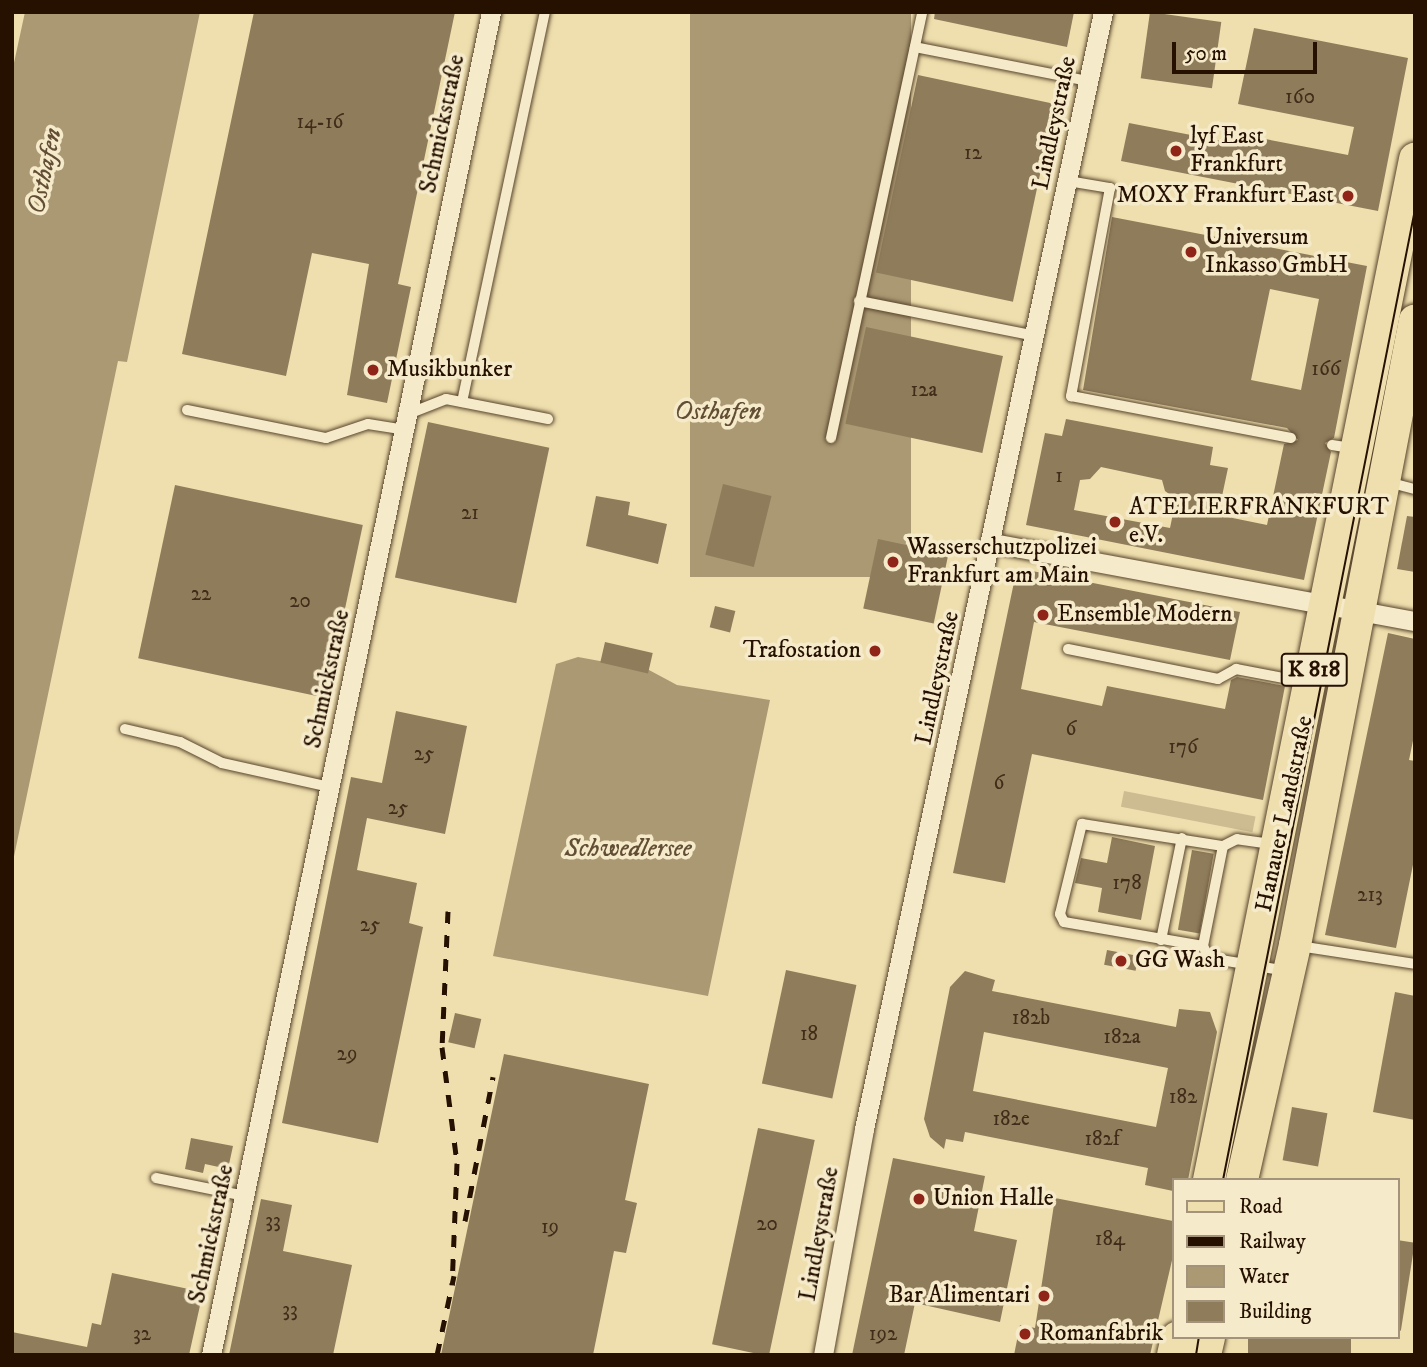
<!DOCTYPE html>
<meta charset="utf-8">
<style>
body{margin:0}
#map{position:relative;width:1427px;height:1367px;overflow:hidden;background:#efdfae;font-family:"IM FELL DW Pica",serif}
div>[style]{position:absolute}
.green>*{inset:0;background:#cdbc91;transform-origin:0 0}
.water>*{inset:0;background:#ab9973;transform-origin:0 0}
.building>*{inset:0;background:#8f7c5b;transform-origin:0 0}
.roads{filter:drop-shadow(0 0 2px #58442c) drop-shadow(0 0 2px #58442c)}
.service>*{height:10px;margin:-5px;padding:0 5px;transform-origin:5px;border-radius:5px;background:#f5eaca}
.minor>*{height:19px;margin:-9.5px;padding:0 9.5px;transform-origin:9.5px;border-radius:9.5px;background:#f5eaca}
.primary>*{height:32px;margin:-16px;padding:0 16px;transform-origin:16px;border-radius:16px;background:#efdfae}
.tram>*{height:2px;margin:-1px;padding:0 1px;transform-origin:1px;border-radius:1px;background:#261101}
.rail>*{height:5px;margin-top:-2.5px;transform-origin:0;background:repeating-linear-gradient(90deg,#261101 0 12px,transparent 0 24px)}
.dots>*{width:19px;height:19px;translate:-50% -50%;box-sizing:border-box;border:4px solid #f5eaca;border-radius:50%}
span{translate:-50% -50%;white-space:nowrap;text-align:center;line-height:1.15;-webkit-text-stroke:7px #f5eaca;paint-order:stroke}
.number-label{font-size:21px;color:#402c18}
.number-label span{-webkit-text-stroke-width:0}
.shield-label span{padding:2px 5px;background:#f5eaca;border:2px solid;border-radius:5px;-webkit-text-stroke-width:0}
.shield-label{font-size:23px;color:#261101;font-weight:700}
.street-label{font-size:24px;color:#261101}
.poi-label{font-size:24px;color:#261101}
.left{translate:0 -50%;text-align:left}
.right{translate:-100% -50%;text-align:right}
.water-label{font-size:26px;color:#624e34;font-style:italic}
.frame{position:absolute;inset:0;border:14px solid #261101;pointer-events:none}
.legend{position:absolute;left:1172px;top:1178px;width:228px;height:161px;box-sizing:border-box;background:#f5eaca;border:2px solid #a2937a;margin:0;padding:9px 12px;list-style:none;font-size:21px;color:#261101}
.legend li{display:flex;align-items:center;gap:14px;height:35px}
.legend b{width:35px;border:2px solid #a2937a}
.scale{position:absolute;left:1172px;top:42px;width:145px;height:32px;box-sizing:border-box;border:4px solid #261101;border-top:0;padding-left:9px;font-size:21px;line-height:24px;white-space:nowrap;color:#261101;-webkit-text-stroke:5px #f5eaca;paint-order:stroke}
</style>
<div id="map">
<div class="green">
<div style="left:1124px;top:791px;width:134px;height:16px;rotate:11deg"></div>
</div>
<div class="water">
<div style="clip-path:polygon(25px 12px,200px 12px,127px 362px,118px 361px,12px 866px,12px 72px)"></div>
<div style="left:690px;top:12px;width:221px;height:565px"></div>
<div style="clip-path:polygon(578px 657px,649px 670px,677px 685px,770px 700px,708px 996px,493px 956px,556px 664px)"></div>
</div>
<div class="building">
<div style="clip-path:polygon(254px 12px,455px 12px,398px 284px,411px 287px,387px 403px,347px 395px,369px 264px,312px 253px,286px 376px,182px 354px)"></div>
<div style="clip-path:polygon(935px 12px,1074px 12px,1067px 47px,934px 19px)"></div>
<div style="left:1150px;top:12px;width:72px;height:67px;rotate:8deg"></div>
<div style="clip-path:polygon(1254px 28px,1408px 58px,1378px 211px,1121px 161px,1129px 123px,1248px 146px,1250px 136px,1348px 155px,1354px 127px,1238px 104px)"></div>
<div style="left:918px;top:75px;width:140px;height:202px;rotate:12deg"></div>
<div style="clip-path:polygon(evenodd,1112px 217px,1367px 266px,1334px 438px,1325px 443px,1331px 452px,1304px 580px,1026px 525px,1045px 433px,1062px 436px,1066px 419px,1213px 447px,1210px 465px,1228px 468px,1218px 515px,1267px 525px,1284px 444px,1298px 440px,1287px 428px,1083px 390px,1112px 217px,1270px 289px,1319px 299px,1301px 390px,1251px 380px,1270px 289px,1112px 217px,1101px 467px,1162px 480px,1165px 491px,1176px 499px,1170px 528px,1074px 510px,1080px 480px,1090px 479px,1101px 467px)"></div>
<div style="left:866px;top:327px;width:140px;height:99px;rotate:12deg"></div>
<div style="left:428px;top:422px;width:124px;height:159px;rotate:12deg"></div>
<div style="left:723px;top:484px;width:50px;height:73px;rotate:14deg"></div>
<div style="left:175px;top:485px;width:192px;height:177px;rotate:12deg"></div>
<div style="clip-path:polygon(596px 496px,630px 502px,628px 515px,667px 524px,658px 564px,586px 546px)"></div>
<div style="clip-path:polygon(1407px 516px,1415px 517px,1415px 572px,1397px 569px)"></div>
<div style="left:878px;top:539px;width:72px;height:71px;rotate:12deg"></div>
<div style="clip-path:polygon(1017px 568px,1240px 612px,1230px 660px,1034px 622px,1021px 689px,1102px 706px,1107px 686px,1225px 709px,1231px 680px,1237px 677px,1285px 686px,1263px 800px,1032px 754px,1005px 883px,953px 873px)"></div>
<div style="left:715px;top:606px;width:21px;height:22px;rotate:14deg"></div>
<div style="clip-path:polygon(1388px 633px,1415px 639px,1415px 731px,1409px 760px,1415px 761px,1415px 855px,1396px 948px,1325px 935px)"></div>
<div style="left:605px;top:642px;width:49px;height:21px;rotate:13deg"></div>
<div style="clip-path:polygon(396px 711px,467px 726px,445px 834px,367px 818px,357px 870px,417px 883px,409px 923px,423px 927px,378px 1143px,282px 1123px,351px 777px,382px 783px)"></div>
<div style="clip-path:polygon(1112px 837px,1155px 846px,1141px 920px,1098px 912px,1102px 888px,1075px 883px,1081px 858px,1107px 863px)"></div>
<div style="left:1192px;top:850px;width:22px;height:81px;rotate:10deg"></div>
<div style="left:1107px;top:950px;width:32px;height:15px;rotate:11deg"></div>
<div style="left:786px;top:970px;width:72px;height:116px;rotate:12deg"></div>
<div style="clip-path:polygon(evenodd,965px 971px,995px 980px,992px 991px,1176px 1027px,1179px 1009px,1210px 1012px,1217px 1032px,1188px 1180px,1173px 1180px,1173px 1191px,1145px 1185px,1148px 1168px,965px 1132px,963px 1142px,946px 1139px,944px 1149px,930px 1137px,924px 1119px,950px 987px,965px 971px,984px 1032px,1168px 1068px,1156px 1127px,973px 1091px,984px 1032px)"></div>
<div style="clip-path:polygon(1395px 992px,1415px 996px,1415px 1120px,1373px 1112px)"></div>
<div style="left:455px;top:1013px;width:27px;height:30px;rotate:13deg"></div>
<div style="clip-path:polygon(504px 1054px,649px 1084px,625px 1200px,637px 1203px,626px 1253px,614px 1251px,593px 1355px,441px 1355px)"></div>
<div style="left:1292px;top:1107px;width:36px;height:54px;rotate:10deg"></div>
<div style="left:758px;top:1128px;width:58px;height:221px;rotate:12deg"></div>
<div style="clip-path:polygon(191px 1138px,233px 1146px,228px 1169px,205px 1164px,203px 1173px,185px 1169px)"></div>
<div style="clip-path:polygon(893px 1158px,985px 1176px,974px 1231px,1017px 1240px,1000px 1322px,915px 1303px,904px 1355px,852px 1355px)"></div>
<div style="clip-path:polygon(1055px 1198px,1173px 1221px,1173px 1256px,1150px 1355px,1014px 1355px,1020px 1325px,1035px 1328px)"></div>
<div style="clip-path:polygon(261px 1199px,292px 1205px,283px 1251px,352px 1265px,333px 1355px,229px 1355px)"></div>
<div style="left:1397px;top:1240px;width:18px;height:89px;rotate:9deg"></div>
<div style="clip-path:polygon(112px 1273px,203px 1292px,189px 1355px,12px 1355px,12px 1332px,87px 1347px,92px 1323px,101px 1325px)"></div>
<div style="left:1248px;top:1337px;width:103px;height:18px"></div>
</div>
<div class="roads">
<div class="service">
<div style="left:915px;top:47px;width:177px;rotate:11.1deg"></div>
<div style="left:1068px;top:181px;width:43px;rotate:9.5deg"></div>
<div style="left:1110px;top:188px;width:212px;rotate:100.6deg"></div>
<div style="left:1071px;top:396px;width:224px;rotate:10.8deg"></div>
<div style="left:859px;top:301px;width:179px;rotate:11.2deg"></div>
<div style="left:462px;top:402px;width:399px;rotate:-78deg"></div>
<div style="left:187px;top:410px;width:142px;rotate:11.4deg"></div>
<div style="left:326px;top:438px;width:44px;rotate:-18.4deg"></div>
<div style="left:368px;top:424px;width:36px;rotate:9deg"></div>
<div style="left:408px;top:414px;width:41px;rotate:-21.5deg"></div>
<div style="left:446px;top:399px;width:104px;rotate:11.1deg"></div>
<div style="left:831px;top:438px;width:436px;rotate:-77.9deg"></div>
<div style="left:1332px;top:445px;width:19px;rotate:9deg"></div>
<div style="left:1388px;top:482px;width:28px;rotate:15deg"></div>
<div style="left:1068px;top:649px;width:153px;rotate:11.3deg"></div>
<div style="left:1218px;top:679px;width:21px;rotate:-29deg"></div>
<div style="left:1236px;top:669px;width:69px;rotate:10.8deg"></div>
<div style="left:125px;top:729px;width:57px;rotate:13.3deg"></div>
<div style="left:180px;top:742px;width:47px;rotate:26.6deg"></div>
<div style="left:222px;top:763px;width:111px;rotate:12.5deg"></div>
<div style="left:1271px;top:844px;width:34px;rotate:-172deg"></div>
<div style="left:1237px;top:839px;width:16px;rotate:153deg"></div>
<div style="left:1223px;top:846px;width:102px;rotate:101.3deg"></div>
<div style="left:1203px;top:946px;width:13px;rotate:63deg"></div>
<div style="left:1209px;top:958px;width:79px;rotate:9.5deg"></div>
<div style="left:1161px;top:940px;width:104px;rotate:-78.4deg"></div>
<div style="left:1203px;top:946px;width:141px;rotate:-170.2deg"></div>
<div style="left:1064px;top:922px;width:9px;rotate:-117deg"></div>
<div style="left:1060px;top:914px;width:93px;rotate:-76.3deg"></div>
<div style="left:1082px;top:824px;width:143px;rotate:8.9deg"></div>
<div style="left:1299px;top:946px;width:117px;rotate:8.8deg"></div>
<div style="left:156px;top:1178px;width:91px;rotate:11.4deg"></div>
</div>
<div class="minor">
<div style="left:993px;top:543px;width:429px;rotate:10.5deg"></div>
<div style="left:211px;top:1355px;width:1372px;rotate:-78.22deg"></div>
<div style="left:823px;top:1355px;width:230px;rotate:-79.7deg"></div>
<div style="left:864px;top:1129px;width:1142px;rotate:-77.92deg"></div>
</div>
<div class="primary">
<div style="left:1209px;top:1180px;width:1042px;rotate:-78.59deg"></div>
<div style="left:1242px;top:1180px;width:241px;rotate:-77.3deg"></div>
<div style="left:1295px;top:945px;width:636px;rotate:-79.13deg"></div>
<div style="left:1173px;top:1355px;width:18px;rotate:-77deg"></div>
<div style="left:1205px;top:1355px;width:18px;rotate:-77deg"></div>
</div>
</div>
<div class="tram">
<div style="left:1223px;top:1180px;width:990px;rotate:-78.81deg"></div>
<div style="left:1196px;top:1355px;width:18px;rotate:-81deg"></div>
</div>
<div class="rail">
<div style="left:448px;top:911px;width:136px;rotate:92.5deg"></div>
<div style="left:442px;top:1047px;width:117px;rotate:82.6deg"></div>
<div style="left:457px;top:1163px;width:122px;rotate:92.3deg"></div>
<div style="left:465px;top:1221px;width:147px;rotate:-79deg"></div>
<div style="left:437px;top:1355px;width:81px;rotate:-77.9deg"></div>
</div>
<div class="dots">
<div style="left:1176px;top:151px;background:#8f2418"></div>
<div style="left:1348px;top:196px;background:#8f2418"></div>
<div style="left:1191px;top:252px;background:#8f2418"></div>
<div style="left:373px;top:370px;background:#8f2418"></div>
<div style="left:1115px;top:522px;background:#8f2418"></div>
<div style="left:893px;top:562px;background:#8f2418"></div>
<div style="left:1043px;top:615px;background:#8f2418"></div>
<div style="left:875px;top:651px;background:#8f2418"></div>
<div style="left:1121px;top:961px;background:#8f2418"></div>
<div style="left:919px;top:1199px;background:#8f2418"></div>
<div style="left:1044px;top:1296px;background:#8f2418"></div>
<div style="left:1025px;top:1334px;background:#8f2418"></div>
</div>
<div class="number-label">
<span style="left:1300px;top:97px">160</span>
<span style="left:320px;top:122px">14-16</span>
<span style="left:973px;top:153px">12</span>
<span style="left:1326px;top:369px">166</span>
<span style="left:924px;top:390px">12a</span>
<span style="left:1059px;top:476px">1</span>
<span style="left:470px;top:513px">21</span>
<span style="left:201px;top:594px">22</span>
<span style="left:300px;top:601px">20</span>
<span style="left:1071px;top:729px">6</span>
<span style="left:1183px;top:747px">176</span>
<span style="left:424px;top:754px">25</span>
<span style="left:999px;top:783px">6</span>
<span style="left:398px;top:808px">25</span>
<span style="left:1127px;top:883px">178</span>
<span style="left:1370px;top:895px">213</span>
<span style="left:370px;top:925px">25</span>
<span style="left:1031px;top:1018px">182b</span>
<span style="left:809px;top:1034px">18</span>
<span style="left:1122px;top:1037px">182a</span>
<span style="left:347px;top:1054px">29</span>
<span style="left:1183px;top:1097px">182</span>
<span style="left:1011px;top:1119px">182e</span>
<span style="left:1102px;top:1139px">182f</span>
<span style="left:273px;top:1221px">33</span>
<span style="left:767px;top:1224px">20</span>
<span style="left:550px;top:1227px">19</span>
<span style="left:1110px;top:1239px">184</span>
<span style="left:290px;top:1310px">33</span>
<span style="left:142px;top:1334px">32</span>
<span style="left:883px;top:1334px">192</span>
</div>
<div class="shield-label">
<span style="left:1314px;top:670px">K 818</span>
</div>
<div class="street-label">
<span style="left:1055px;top:123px;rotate:-78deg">Lindleystraße</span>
<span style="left:443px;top:124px;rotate:-78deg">Schmickstraße</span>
<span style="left:938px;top:678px;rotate:-78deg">Lindleystraße</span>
<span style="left:328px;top:679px;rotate:-78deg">Schmickstraße</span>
<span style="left:1285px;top:814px;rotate:-78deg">Hanauer Landstraße</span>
<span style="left:212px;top:1234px;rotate:-78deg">Schmickstraße</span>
<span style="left:820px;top:1234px;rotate:-80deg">Lindleystraße</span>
</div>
<div class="poi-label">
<span class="left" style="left:1190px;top:151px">lyf East<br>Frankfurt</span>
<span class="right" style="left:1334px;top:196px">MOXY Frankfurt East</span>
<span class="left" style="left:1205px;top:252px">Universum<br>Inkasso GmbH</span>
<span class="left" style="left:387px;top:370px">Musikbunker</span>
<span class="left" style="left:1129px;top:522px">ATELIERFRANKFURT<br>e.V.</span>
<span class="left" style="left:907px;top:562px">Wasserschutzpolizei<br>Frankfurt am Main</span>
<span class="left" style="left:1057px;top:615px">Ensemble Modern</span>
<span class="right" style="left:861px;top:651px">Trafostation</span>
<span class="left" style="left:1135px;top:961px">GG Wash</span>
<span class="left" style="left:933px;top:1199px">Union Halle</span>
<span class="right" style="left:1030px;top:1296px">Bar Alimentari</span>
<span class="left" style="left:1039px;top:1334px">Romanfabrik</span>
</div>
<div class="water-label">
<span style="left:45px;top:171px;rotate:-78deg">Osthafen</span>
<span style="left:718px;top:412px">Osthafen</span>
<span style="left:628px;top:849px">Schwedlersee</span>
</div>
<div class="frame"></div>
<ul class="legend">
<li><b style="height:9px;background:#efdfae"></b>Road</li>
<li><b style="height:9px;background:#261101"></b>Railway</li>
<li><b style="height:19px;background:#ab9973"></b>Water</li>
<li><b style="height:19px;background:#8f7c5b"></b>Building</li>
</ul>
<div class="scale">50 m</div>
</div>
